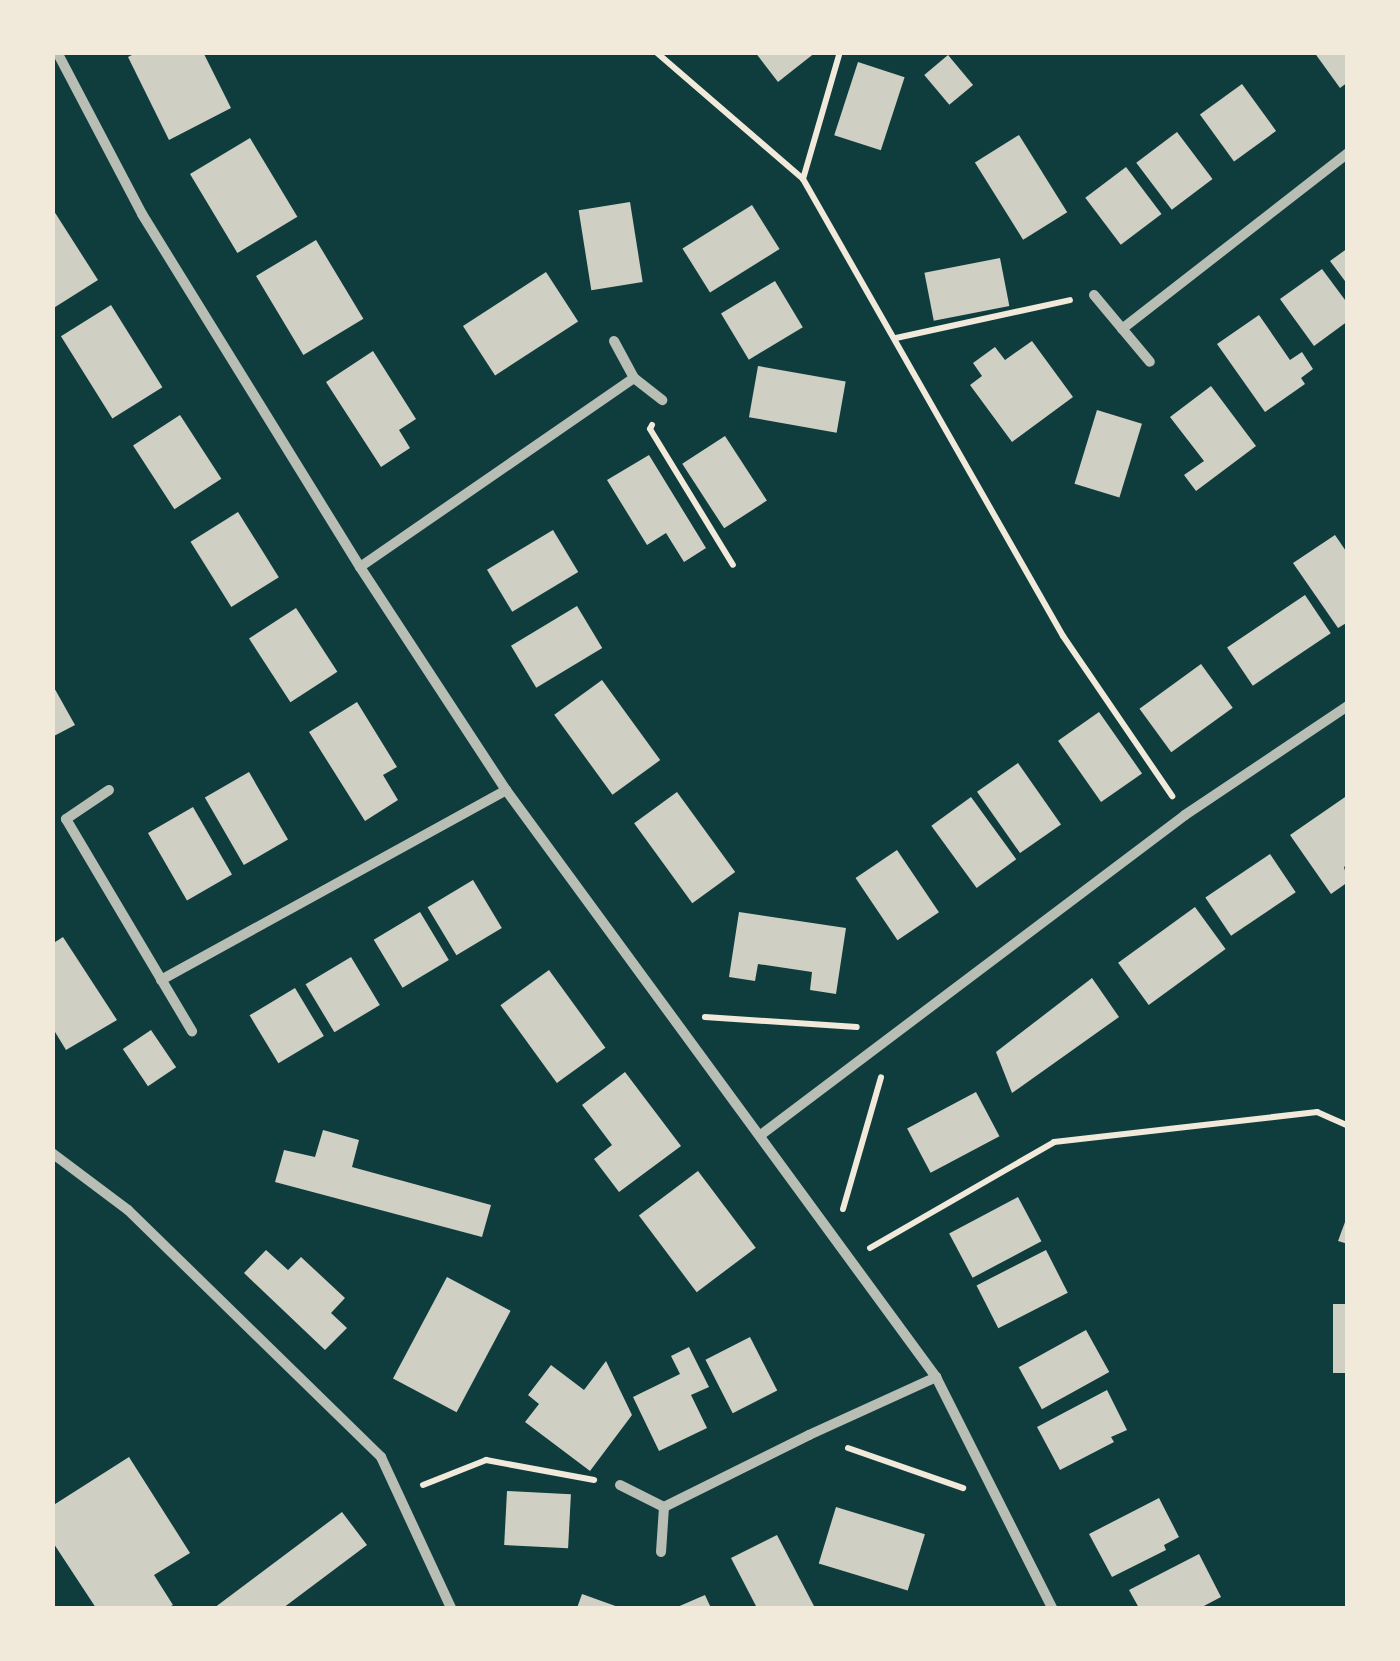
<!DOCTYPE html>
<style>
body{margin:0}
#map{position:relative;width:1400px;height:1661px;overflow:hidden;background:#0f3d3e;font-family:Mulish,sans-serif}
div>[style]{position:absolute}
.building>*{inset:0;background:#cfcfc3;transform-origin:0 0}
.path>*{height:6px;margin:-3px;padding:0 3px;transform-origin:3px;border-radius:3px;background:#f1e9da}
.minor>*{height:10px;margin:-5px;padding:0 5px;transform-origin:5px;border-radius:5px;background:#b8beb3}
span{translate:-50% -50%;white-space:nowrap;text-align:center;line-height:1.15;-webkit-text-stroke:9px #f1e9da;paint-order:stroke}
.frame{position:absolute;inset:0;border:55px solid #f1e9da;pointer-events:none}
</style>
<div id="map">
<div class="building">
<div style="clip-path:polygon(138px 52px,203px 52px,231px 108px,169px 140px,128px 57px)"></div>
<div style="clip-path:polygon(755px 52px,816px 52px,778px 82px)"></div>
<div style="clip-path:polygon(1314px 52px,1348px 52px,1348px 82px,1340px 88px)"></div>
<div style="left:948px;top:55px;width:39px;height:31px;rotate:50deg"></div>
<div style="left:858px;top:62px;width:49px;height:77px;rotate:18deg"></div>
<div style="left:1242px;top:84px;width:58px;height:52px;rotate:54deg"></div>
<div style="left:1177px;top:132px;width:59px;height:51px;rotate:53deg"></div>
<div style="left:1019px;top:135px;width:91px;height:52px;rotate:58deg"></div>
<div style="left:250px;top:138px;width:92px;height:70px;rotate:59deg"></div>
<div style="left:1126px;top:167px;width:59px;height:51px;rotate:53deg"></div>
<div style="left:630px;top:202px;width:81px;height:52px;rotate:81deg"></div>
<div style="left:752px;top:205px;width:52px;height:82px;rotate:58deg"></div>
<div style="clip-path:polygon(52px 208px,98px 280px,52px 309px)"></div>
<div style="left:316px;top:240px;width:92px;height:70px;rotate:59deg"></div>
<div style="clip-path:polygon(1348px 248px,1348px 285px,1330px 261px)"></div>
<div style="left:1000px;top:258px;width:49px;height:77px;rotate:79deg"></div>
<div style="clip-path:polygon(1322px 269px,1348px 304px,1348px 321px,1314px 346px,1280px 299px)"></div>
<div style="left:546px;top:272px;width:59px;height:99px;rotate:57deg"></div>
<div style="left:775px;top:281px;width:54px;height:63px;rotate:59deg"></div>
<div style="left:111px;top:305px;width:97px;height:59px;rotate:58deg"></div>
<div style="clip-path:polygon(1259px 315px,1290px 360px,1302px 352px,1313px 369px,1301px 378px,1305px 384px,1265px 412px,1217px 344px)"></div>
<div style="clip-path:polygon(1032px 341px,1073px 397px,1012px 442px,970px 385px,982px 376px,973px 363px,995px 347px,1005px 360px)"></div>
<div style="clip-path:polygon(373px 351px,416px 419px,399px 430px,410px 448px,381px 467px,326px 382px)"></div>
<div style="left:758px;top:366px;width:89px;height:52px;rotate:10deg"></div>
<div style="clip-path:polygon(1211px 386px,1256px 446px,1196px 491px,1184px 475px,1204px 461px,1170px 417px)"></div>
<div style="left:1097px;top:410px;width:47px;height:77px;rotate:17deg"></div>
<div style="left:180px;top:415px;width:76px;height:56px;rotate:57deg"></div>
<div style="left:725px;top:436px;width:77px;height:51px;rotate:57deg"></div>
<div style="clip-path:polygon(649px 455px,706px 548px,684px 562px,666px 533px,647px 545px,607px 480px)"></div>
<div style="left:238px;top:512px;width:77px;height:56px;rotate:58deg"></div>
<div style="left:553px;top:530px;width:49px;height:77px;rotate:59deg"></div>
<div style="clip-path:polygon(1335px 535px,1348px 554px,1348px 622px,1338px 628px,1293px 563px)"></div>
<div style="left:1305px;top:595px;width:46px;height:94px;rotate:56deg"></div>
<div style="left:577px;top:606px;width:49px;height:77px;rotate:59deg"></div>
<div style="left:296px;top:608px;width:76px;height:56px;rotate:57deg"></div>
<div style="left:1201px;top:664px;width:54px;height:76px;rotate:54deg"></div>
<div style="left:602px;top:680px;width:99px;height:59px;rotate:54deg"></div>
<div style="clip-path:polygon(52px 684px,75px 725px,52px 737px)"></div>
<div style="clip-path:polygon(357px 702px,397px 767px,383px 775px,398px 800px,365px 821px,309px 732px)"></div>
<div style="left:1099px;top:712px;width:75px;height:50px;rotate:55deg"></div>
<div style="left:1018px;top:763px;width:75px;height:50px;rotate:55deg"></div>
<div style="left:249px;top:772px;width:78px;height:51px;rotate:60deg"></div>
<div style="left:677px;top:792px;width:99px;height:53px;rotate:54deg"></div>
<div style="clip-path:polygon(1348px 795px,1348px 864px,1344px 867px,1348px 882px,1331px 894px,1290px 835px)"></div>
<div style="left:971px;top:797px;width:77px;height:49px;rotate:54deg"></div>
<div style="left:193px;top:807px;width:78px;height:52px;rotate:60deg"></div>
<div style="left:897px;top:850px;width:75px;height:50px;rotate:56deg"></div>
<div style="left:1270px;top:854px;width:46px;height:78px;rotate:56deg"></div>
<div style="left:473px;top:880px;width:56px;height:53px;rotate:59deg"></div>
<div style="left:1195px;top:907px;width:52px;height:95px;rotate:54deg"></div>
<div style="left:420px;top:912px;width:56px;height:54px;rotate:59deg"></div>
<div style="clip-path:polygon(739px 912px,846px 928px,836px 994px,810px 990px,812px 972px,758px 964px,755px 981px,729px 977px)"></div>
<div style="clip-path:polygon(63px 937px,117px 1020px,66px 1050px,52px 1027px,52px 944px)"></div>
<div style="left:351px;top:957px;width:56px;height:53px;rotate:59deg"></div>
<div style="left:549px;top:970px;width:96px;height:60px;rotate:54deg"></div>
<div style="clip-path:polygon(1092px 978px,1119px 1017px,1012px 1093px,996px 1052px)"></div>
<div style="left:295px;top:988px;width:56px;height:53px;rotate:59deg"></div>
<div style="left:151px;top:1030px;width:45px;height:34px;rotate:56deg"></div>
<div style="clip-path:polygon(625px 1072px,681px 1146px,619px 1192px,594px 1159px,612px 1145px,582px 1105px)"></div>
<div style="left:976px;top:1092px;width:50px;height:78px;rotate:62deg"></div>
<div style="clip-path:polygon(323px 1130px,359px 1140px,352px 1167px,491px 1205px,482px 1237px,275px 1182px,284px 1150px,315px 1157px)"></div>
<div style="left:698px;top:1171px;width:96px;height:74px;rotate:53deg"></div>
<div style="left:1018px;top:1197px;width:50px;height:78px;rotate:62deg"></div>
<div style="clip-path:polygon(1348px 1214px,1348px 1244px,1338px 1241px)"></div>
<div style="clip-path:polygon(266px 1250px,288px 1270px,301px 1257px,345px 1298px,331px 1313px,347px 1328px,325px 1350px,244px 1273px)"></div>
<div style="left:1046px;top:1250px;width:48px;height:78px;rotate:63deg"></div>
<div style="left:447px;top:1277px;width:72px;height:115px;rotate:28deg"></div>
<div style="left:1348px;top:1304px;width:69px;height:15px;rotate:90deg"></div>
<div style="left:1086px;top:1330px;width:48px;height:77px;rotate:61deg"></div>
<div style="left:750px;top:1337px;width:60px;height:50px;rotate:63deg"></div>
<div style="clip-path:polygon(689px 1347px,709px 1387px,691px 1395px,707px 1428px,659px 1451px,633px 1397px,680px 1374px,671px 1356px)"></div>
<div style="clip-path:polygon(606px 1361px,632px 1415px,590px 1471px,525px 1422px,539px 1404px,528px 1395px,551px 1365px,584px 1390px)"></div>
<div style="clip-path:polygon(1107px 1390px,1127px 1430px,1111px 1437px,1114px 1442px,1060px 1470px,1037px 1427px)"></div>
<div style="clip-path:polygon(129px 1457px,190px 1553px,154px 1575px,173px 1605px,167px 1608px,96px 1608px,52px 1541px,52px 1506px)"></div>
<div style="left:507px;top:1491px;width:64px;height:54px;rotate:3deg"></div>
<div style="clip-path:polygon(1159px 1498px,1179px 1537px,1164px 1545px,1166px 1550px,1112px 1577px,1089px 1534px)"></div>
<div style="left:836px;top:1507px;width:93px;height:59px;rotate:17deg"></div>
<div style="clip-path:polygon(342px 1512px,367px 1545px,283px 1608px,214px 1608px)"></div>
<div style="clip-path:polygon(777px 1535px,815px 1608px,757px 1608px,731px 1558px)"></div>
<div style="clip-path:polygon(1199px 1554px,1221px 1597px,1200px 1608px,1139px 1608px,1129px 1590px)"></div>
<div style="clip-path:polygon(582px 1594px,621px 1608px,577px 1608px)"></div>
<div style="clip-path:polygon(705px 1595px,711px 1608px,675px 1608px)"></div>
</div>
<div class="path">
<div style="left:656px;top:52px;width:194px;rotate:40.8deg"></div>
<div style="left:803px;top:179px;width:526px;rotate:60.36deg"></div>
<div style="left:1063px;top:636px;width:194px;rotate:55.7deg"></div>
<div style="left:803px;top:179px;width:132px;rotate:-73.8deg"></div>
<div style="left:896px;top:338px;width:178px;rotate:-12.3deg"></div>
<div style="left:652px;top:425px;width:4px;rotate:117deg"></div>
<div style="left:650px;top:429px;width:159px;rotate:58.6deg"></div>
<div style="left:705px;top:1017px;width:152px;rotate:3.8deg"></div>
<div style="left:843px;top:1209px;width:137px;rotate:-73.9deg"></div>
<div style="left:870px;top:1248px;width:212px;rotate:-29.9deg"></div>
<div style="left:1054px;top:1142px;width:265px;rotate:-6.5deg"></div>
<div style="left:1317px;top:1112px;width:34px;rotate:24deg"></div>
<div style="left:848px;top:1448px;width:122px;rotate:19.2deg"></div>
<div style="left:423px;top:1485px;width:68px;rotate:-21.6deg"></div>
<div style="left:486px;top:1460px;width:110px;rotate:10.5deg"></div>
</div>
<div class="minor">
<div style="left:57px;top:52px;width:183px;rotate:62.3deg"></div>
<div style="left:142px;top:214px;width:415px;rotate:58.3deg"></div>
<div style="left:360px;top:567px;width:267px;rotate:56.8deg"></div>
<div style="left:506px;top:790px;width:728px;rotate:53.78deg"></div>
<div style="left:936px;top:1377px;width:258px;rotate:63.3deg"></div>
<div style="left:1094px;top:295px;width:87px;rotate:50.1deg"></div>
<div style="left:1122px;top:329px;width:286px;rotate:-37.9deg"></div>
<div style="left:614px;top:341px;width:42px;rotate:61.6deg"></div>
<div style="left:634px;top:378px;width:36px;rotate:38deg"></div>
<div style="left:360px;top:567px;width:333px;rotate:-34.6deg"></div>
<div style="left:109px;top:790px;width:52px;rotate:146deg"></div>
<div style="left:66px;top:819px;width:247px;rotate:59.3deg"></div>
<div style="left:161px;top:980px;width:394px;rotate:-28.8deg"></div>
<div style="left:762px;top:1134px;width:530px;rotate:-37.02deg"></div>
<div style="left:1185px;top:815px;width:196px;rotate:-33.8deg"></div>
<div style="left:52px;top:1153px;width:95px;rotate:36.9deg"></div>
<div style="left:128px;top:1210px;width:354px;rotate:44.3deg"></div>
<div style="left:381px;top:1457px;width:166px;rotate:65.1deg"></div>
<div style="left:620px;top:1485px;width:49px;rotate:26.6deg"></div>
<div style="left:664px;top:1507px;width:45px;rotate:93.8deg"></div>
<div style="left:664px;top:1507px;width:162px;rotate:-26.4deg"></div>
<div style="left:809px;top:1435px;width:140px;rotate:-24.5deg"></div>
</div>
<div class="frame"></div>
</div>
